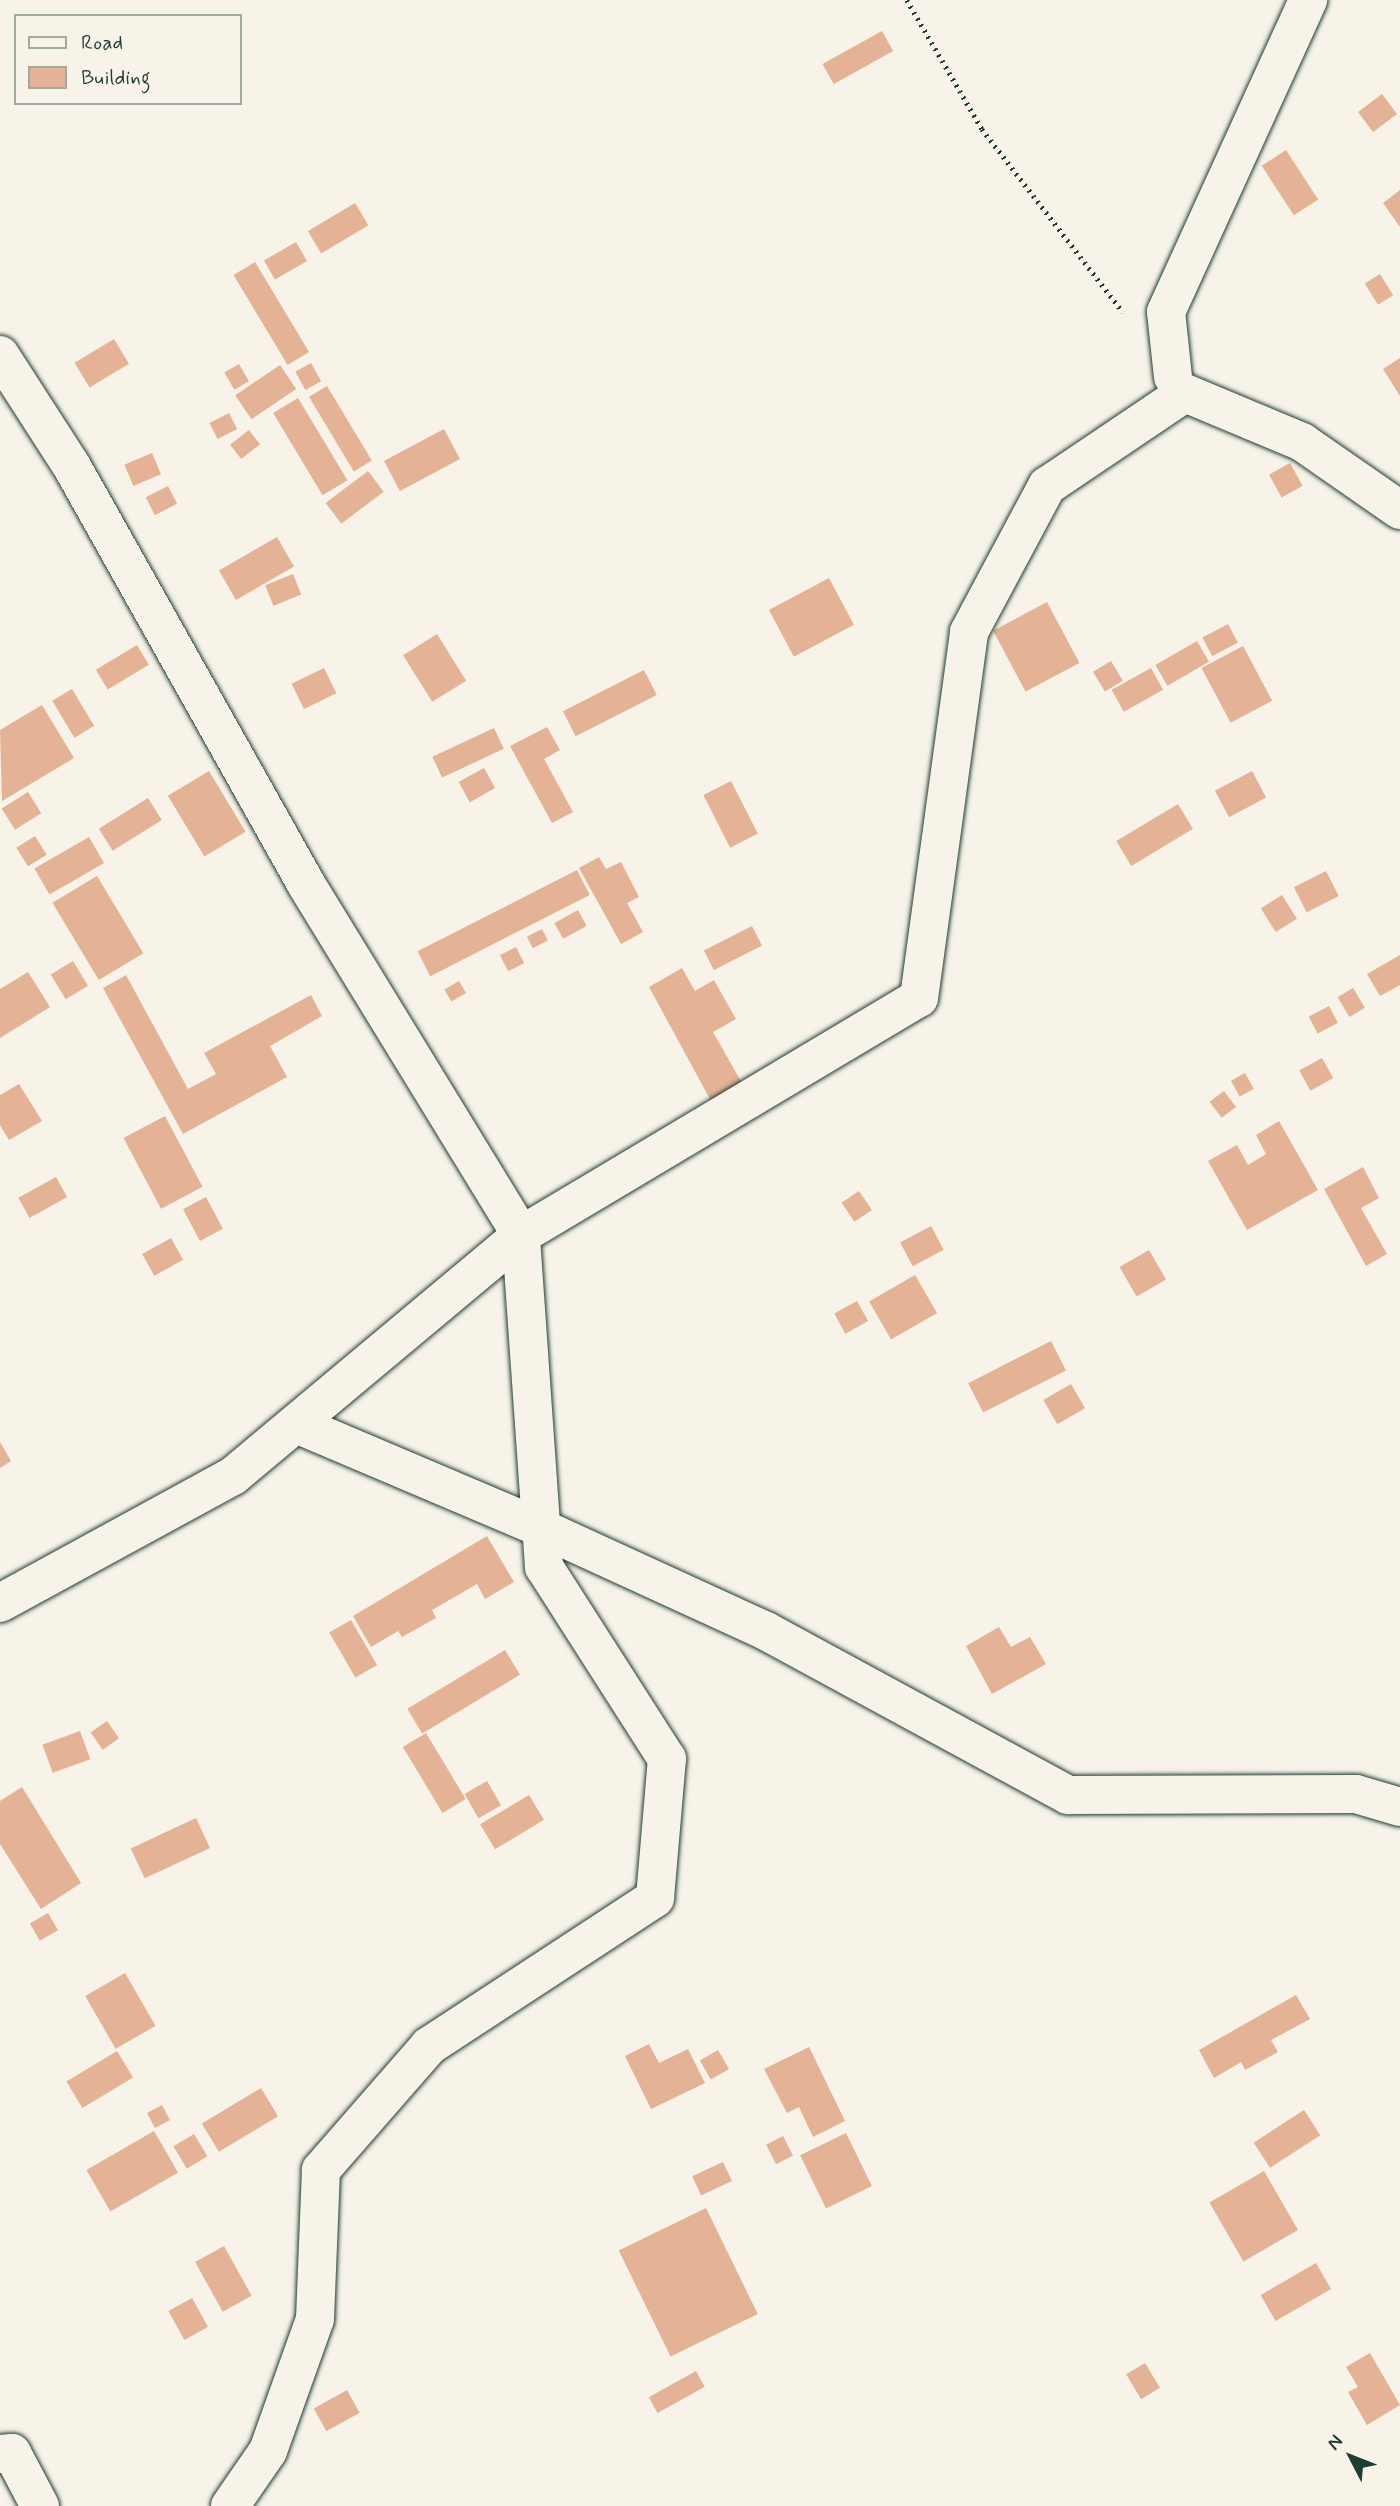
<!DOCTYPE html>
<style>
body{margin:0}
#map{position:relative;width:1400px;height:2506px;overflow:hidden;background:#f7f3e8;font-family:Mynerve,sans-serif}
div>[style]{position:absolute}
.building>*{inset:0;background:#e4b295;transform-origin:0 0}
.path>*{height:4.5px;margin-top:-2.25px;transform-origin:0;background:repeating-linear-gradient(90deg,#1f3d34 0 2px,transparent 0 7px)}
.roads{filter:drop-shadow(0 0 2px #1f3d34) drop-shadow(0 0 2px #1f3d34)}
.street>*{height:38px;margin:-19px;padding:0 19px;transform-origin:19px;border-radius:19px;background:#f7f3e8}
span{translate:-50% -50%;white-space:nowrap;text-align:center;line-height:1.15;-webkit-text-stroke:5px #f7f3e8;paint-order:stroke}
.legend{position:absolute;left:14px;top:14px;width:228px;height:91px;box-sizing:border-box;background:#f7f3e8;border:2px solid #a1aaa0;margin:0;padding:9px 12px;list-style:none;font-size:21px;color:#1f3d34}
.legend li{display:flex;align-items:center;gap:14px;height:35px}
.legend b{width:35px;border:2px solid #a1aaa0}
.north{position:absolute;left:1316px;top:2422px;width:70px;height:70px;-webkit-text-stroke:5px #f7f3e8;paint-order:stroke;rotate:312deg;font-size:19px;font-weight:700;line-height:28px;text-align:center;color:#1f3d34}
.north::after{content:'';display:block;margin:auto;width:24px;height:32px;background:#1f3d34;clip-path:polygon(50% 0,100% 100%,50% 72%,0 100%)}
</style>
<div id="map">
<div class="building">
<div style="left:882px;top:31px;width:23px;height:68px;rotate:61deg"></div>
<div style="left:1382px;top:94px;width:25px;height:30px;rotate:53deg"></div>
<div style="left:1286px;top:150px;width:59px;height:29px;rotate:57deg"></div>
<div style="clip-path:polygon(1400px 190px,1400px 227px,1383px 203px)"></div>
<div style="left:355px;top:203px;width:26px;height:55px;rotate:59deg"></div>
<div style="left:296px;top:242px;width:22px;height:37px;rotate:60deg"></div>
<div style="left:255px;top:262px;width:105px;height:25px;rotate:59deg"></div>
<div style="left:1380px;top:274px;width:25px;height:18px;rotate:58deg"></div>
<div style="left:114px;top:339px;width:29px;height:46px;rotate:59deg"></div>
<div style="clip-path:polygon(1400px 358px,1400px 396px,1383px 369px)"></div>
<div style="left:311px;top:363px;width:21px;height:18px;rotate:61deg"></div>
<div style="left:239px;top:364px;width:20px;height:17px;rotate:60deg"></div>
<div style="left:280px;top:365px;width:29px;height:54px;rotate:56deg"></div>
<div style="left:327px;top:386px;width:87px;height:21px;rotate:59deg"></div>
<div style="left:298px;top:398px;width:96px;height:29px;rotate:59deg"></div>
<div style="left:229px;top:413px;width:18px;height:22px;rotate:63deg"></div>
<div style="left:444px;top:429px;width:34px;height:68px;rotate:62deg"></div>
<div style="left:249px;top:430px;width:18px;height:24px;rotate:52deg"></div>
<div style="left:152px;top:453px;width:23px;height:30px;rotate:67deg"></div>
<div style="left:1290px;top:463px;width:26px;height:24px;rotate:61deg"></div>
<div style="left:368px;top:471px;width:26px;height:53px;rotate:53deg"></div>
<div style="left:168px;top:486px;width:20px;height:25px;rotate:63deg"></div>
<div style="left:277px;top:537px;width:34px;height:67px;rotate:60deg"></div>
<div style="left:293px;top:574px;width:22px;height:30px;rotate:68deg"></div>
<div style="left:829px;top:578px;width:53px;height:68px;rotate:62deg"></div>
<div style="left:1047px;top:602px;width:69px;height:61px;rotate:62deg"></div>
<div style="left:1228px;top:624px;width:21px;height:29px;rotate:62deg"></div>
<div style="left:437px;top:634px;width:55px;height:40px;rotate:58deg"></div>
<div style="left:1197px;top:641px;width:24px;height:48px;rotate:60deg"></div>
<div style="left:137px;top:645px;width:23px;height:48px;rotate:59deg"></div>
<div style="left:1243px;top:646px;width:62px;height:47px;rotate:62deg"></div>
<div style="left:1111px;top:661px;width:23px;height:21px;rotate:59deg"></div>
<div style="left:324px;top:668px;width:28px;height:36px;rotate:64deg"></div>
<div style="left:1151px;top:668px;width:25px;height:45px;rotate:61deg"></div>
<div style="left:644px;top:670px;width:28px;height:91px;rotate:63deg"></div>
<div style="left:72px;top:689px;width:43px;height:23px;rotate:59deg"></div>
<div style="clip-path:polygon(42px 705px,74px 758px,2px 801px,0 730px)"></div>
<div style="clip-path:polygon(547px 727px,560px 750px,544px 759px,573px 812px,552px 823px,510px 746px)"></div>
<div style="left:494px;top:728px;width:23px;height:68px;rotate:65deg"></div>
<div style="left:484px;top:768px;width:23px;height:29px;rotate:61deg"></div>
<div style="left:209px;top:771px;width:71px;height:48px;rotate:59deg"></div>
<div style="left:1252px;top:771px;width:30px;height:42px;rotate:62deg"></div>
<div style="left:731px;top:781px;width:59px;height:31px;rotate:63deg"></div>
<div style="left:28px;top:792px;width:25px;height:31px;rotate:58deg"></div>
<div style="left:148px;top:798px;width:26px;height:58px;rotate:58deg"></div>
<div style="left:1178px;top:804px;width:29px;height:72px;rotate:59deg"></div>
<div style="left:35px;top:836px;width:22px;height:22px;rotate:58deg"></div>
<div style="left:89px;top:837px;width:30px;height:63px;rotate:60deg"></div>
<div style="clip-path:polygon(599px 857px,606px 869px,621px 862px,639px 897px,627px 903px,643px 932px,621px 944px,579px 868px)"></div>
<div style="left:577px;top:870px;width:28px;height:179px;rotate:63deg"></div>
<div style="left:1326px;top:871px;width:28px;height:36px;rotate:63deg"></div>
<div style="left:97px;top:876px;width:90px;height:52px;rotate:59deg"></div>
<div style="left:1282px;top:895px;width:28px;height:25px;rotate:58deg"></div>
<div style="left:578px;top:910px;width:18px;height:27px;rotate:61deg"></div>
<div style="left:752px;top:926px;width:22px;height:54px;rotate:63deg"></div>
<div style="left:542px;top:929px;width:13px;height:17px;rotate:63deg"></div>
<div style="left:516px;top:947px;width:18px;height:18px;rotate:63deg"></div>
<div style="clip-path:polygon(1400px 955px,1400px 985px,1380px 996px,1367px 974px)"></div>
<div style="left:73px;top:961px;width:29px;height:26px;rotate:59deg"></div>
<div style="clip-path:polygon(682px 968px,695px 991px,714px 980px,736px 1019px,713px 1032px,742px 1083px,711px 1101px,649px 987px)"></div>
<div style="clip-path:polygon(28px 972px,50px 1007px,0 1038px,0 989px)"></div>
<div style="clip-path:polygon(126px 975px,188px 1089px,216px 1074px,204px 1053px,311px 995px,322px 1016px,270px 1046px,287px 1077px,183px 1134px,103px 988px)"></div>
<div style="left:459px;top:981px;width:14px;height:17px;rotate:60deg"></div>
<div style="left:1353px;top:988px;width:23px;height:18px;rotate:59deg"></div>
<div style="left:1329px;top:1006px;width:19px;height:23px;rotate:62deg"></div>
<div style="left:1322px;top:1058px;width:23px;height:26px;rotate:61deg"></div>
<div style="left:1245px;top:1073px;width:18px;height:16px;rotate:61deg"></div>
<div style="clip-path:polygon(19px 1084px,42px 1121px,9px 1140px,0 1125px,0 1095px)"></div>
<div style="left:1224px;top:1091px;width:20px;height:18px;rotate:53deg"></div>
<div style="left:165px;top:1116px;width:80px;height:47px;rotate:62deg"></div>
<div style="clip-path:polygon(1279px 1121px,1318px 1190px,1247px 1230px,1208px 1161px,1237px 1145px,1248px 1165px,1266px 1154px,1256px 1135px)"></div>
<div style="clip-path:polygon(1363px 1167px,1379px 1198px,1361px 1208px,1387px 1254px,1366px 1266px,1324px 1189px)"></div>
<div style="left:56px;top:1177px;width:23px;height:43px;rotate:61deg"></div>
<div style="left:859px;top:1191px;width:23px;height:21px;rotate:56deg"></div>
<div style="left:206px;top:1197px;width:36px;height:26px;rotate:62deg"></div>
<div style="left:931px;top:1226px;width:27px;height:35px;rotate:62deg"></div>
<div style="left:171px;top:1238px;width:25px;height:33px;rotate:61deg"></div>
<div style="left:1149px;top:1250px;width:34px;height:34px;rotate:60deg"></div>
<div style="left:915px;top:1275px;width:44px;height:53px;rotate:60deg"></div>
<div style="left:857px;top:1301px;width:23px;height:26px;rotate:61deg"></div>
<div style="left:1051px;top:1341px;width:33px;height:93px;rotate:63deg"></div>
<div style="left:1071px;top:1384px;width:28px;height:32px;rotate:60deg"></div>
<div style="clip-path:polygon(0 1442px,11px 1461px,0 1468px)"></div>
<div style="clip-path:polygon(487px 1536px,514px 1582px,485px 1599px,477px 1584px,432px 1610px,436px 1618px,402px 1637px,398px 1631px,371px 1647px,353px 1616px)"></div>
<div style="left:351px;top:1620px;width:52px;height:25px;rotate:60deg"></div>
<div style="clip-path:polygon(999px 1627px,1011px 1647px,1030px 1637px,1046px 1664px,992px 1694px,966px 1646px)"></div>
<div style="left:505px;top:1650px;width:29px;height:114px;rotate:59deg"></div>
<div style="left:107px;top:1721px;width:21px;height:20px;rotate:55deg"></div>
<div style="left:80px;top:1731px;width:30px;height:40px;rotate:70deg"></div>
<div style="left:426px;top:1733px;width:77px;height:27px;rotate:59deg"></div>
<div style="left:487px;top:1781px;width:28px;height:26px;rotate:60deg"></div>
<div style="clip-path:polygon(22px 1787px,81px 1883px,41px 1909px,0 1844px,0 1801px)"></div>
<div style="left:529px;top:1795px;width:29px;height:57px;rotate:59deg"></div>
<div style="left:196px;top:1818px;width:33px;height:72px;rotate:65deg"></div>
<div style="left:48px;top:1913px;width:20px;height:21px;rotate:60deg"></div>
<div style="left:125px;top:1973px;width:61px;height:46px;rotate:60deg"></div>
<div style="clip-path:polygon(1296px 1995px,1310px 2019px,1271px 2040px,1278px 2052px,1245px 2070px,1241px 2062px,1214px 2078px,1199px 2050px)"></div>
<div style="clip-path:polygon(649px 2044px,659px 2063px,688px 2049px,705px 2083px,651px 2109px,625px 2056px)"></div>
<div style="clip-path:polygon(809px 2047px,845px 2121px,813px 2137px,799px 2107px,787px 2113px,764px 2069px)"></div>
<div style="left:718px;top:2050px;width:22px;height:21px;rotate:60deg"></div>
<div style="left:117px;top:2051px;width:31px;height:59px;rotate:59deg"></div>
<div style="left:261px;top:2088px;width:33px;height:69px;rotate:59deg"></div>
<div style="left:162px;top:2105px;width:17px;height:17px;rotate:62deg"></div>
<div style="left:1304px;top:2110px;width:30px;height:60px;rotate:57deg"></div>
<div style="left:154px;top:2131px;width:48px;height:78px;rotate:60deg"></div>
<div style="left:846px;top:2133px;width:59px;height:51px;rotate:64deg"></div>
<div style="left:194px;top:2134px;width:26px;height:24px;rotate:59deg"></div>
<div style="left:783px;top:2136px;width:22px;height:19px;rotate:63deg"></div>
<div style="left:723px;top:2162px;width:21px;height:34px;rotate:65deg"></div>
<div style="left:1264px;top:2171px;width:68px;height:63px;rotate:60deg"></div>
<div style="left:706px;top:2208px;width:118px;height:97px;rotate:64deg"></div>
<div style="left:224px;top:2246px;width:57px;height:33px;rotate:61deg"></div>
<div style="left:1316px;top:2263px;width:30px;height:64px;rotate:60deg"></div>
<div style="left:192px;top:2298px;width:33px;height:27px;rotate:61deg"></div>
<div style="clip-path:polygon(1370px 2353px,1400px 2405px,1367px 2425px,1348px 2392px,1358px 2387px,1346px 2367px)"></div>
<div style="left:1145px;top:2363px;width:29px;height:22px;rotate:59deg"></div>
<div style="left:696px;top:2371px;width:18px;height:54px;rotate:61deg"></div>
<div style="left:347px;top:2390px;width:26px;height:38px;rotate:61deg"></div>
</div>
<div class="path">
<div style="left:907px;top:0;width:149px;rotate:59.8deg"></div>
<div style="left:982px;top:129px;width:231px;rotate:52.4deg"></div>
</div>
<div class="roads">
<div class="street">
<div style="left:0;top:355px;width:131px;rotate:57.2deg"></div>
<div style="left:71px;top:465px;width:480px;rotate:60.7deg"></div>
<div style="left:306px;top:884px;width:412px;rotate:58.5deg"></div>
<div style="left:521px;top:1235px;width:463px;rotate:-30.8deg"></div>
<div style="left:919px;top:998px;width:369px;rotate:-82.2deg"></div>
<div style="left:969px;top:632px;width:166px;rotate:-61.9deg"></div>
<div style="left:1047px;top:486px;width:166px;rotate:-34deg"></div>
<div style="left:1185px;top:393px;width:127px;rotate:22.7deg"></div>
<div style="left:1302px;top:442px;width:119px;rotate:34.8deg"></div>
<div style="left:1173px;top:377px;width:65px;rotate:-96.1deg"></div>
<div style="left:1166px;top:312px;width:343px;rotate:-65.5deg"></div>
<div style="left:296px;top:1424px;width:266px;rotate:23deg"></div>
<div style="left:541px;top:1528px;width:247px;rotate:24.6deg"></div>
<div style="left:766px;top:1631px;width:344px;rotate:28.5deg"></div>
<div style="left:1068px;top:1795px;width:288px;rotate:-0.2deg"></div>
<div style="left:1356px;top:1794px;width:46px;rotate:16.5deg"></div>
<div style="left:0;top:1603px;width:265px;rotate:-28.6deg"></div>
<div style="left:233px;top:1476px;width:376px;rotate:-39.9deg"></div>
<div style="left:0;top:2454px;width:12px;rotate:-5deg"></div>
<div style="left:12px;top:2453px;width:60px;rotate:62.2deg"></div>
<div style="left:230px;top:2506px;width:67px;rotate:-55.4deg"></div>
<div style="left:268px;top:2451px;width:140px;rotate:-70.4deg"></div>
<div style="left:315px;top:2319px;width:149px;rotate:-87.7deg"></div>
<div style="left:321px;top:2170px;width:164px;rotate:-48.9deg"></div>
<div style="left:429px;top:2046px;width:270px;rotate:-33.2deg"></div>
<div style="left:655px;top:1898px;width:140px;rotate:-85.1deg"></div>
<div style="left:667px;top:1759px;width:228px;rotate:-122.6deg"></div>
<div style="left:544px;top:1567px;width:333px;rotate:-94deg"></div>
</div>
</div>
<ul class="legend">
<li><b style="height:9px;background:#f7f3e8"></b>Road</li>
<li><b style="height:19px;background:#e4b295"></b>Building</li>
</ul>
<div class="north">N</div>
</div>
